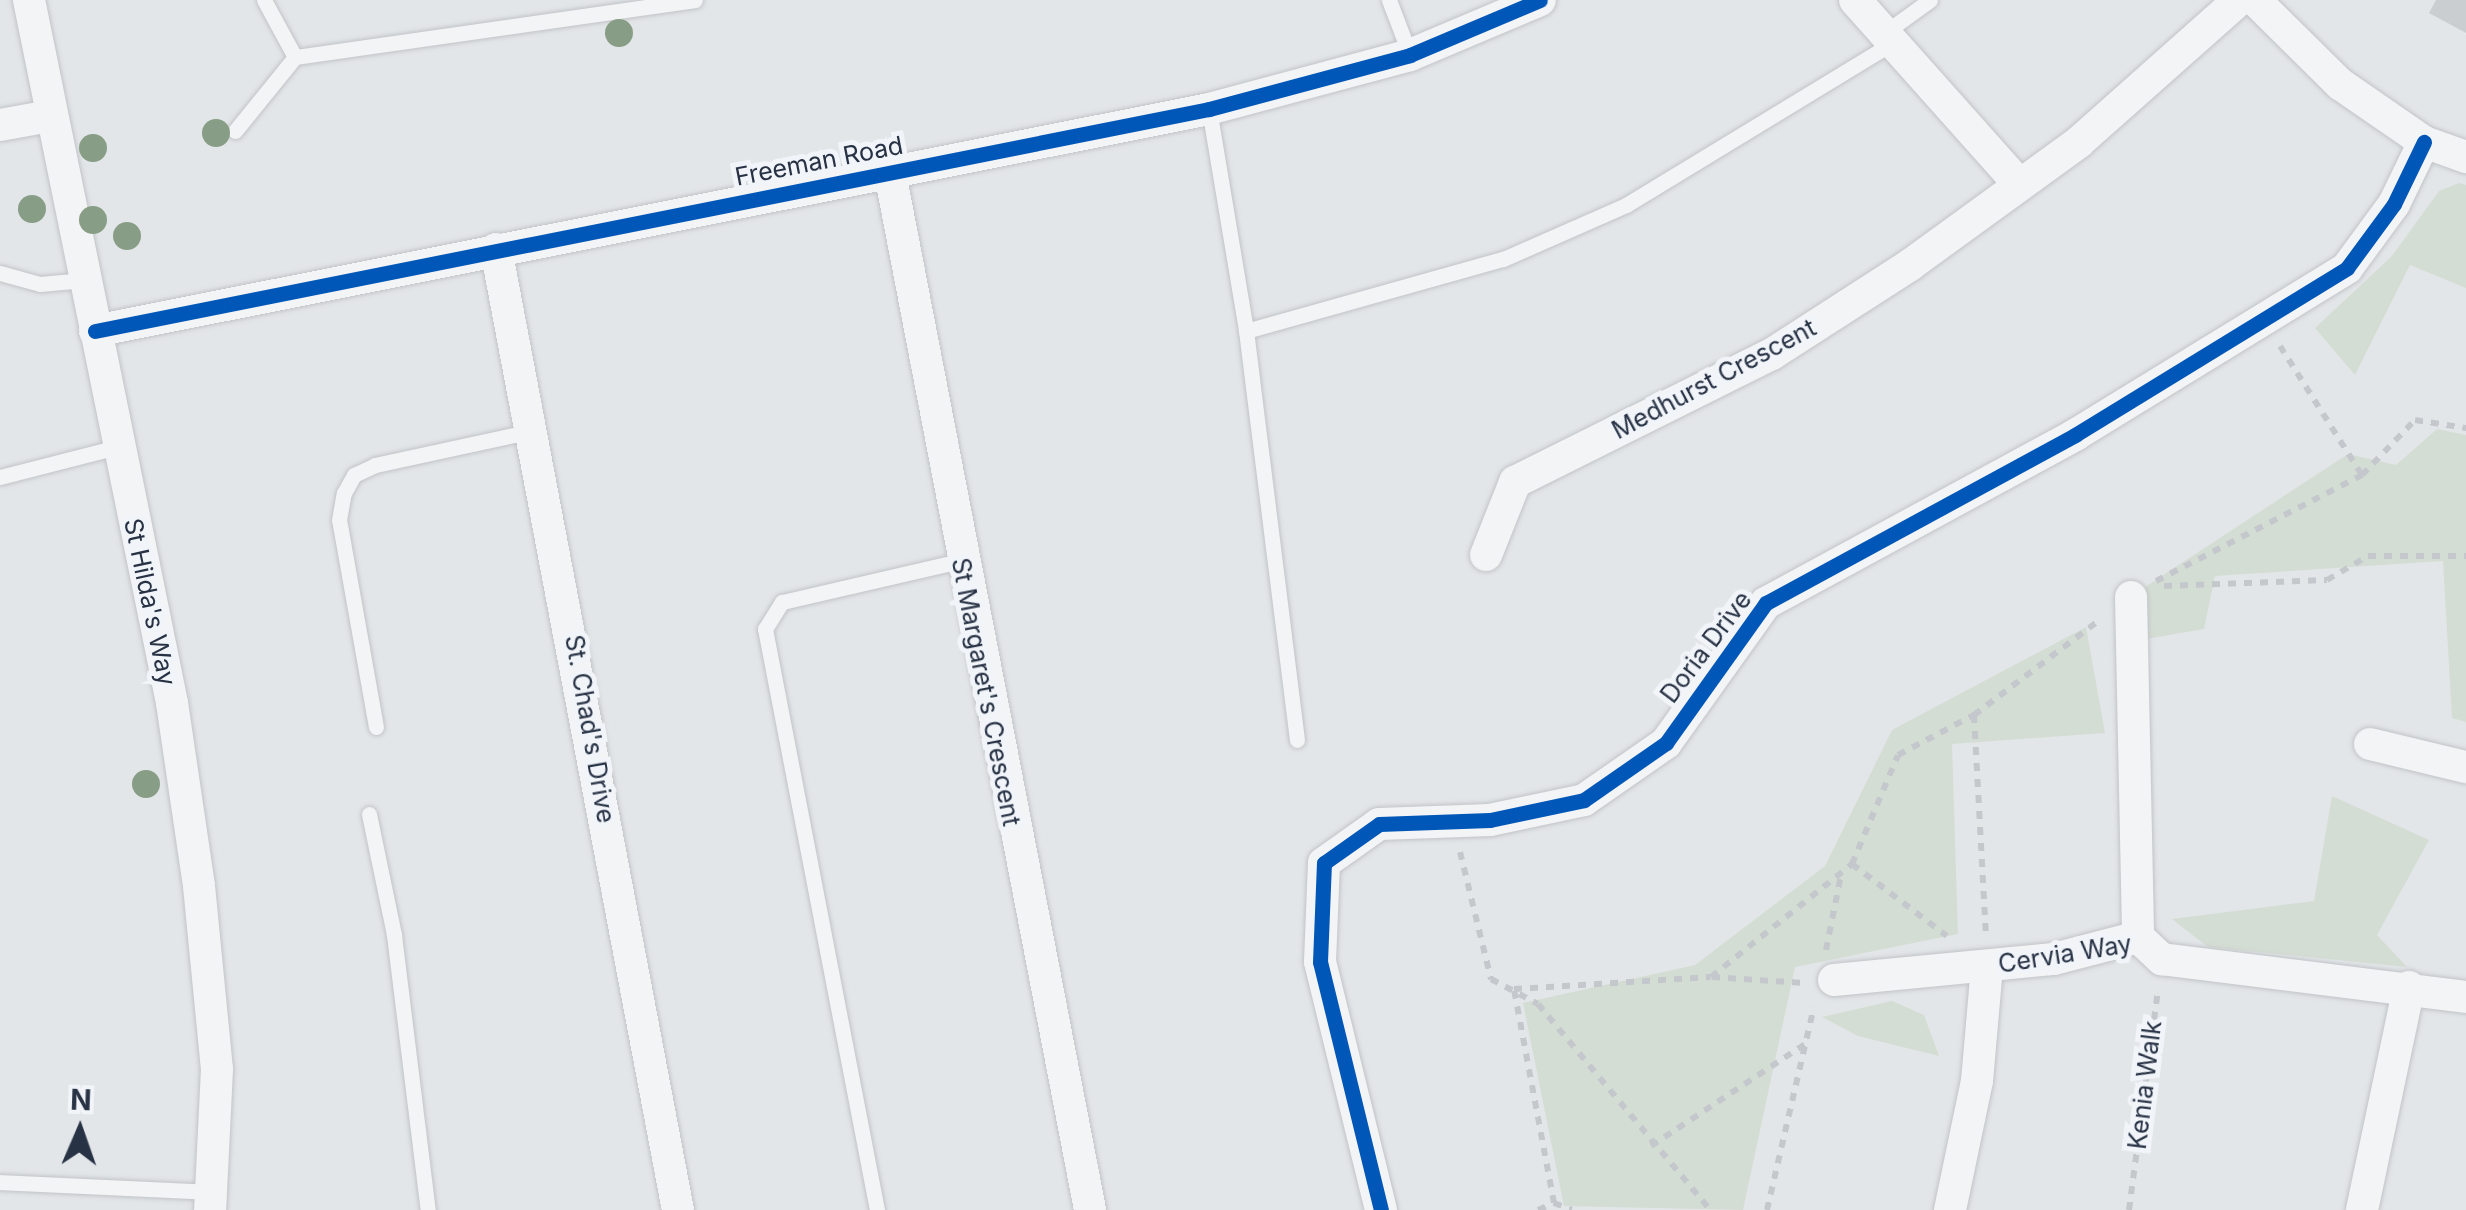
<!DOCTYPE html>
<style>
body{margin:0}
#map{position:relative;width:2466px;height:1210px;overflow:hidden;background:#e3e6e9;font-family:Inter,sans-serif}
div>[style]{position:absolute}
.green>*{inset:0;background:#d4ddd3}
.building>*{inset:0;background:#cbced1}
.path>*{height:6px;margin-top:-3px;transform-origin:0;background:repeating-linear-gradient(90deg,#c4c7cc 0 8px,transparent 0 16px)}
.roads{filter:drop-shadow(0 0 2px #c1c4c7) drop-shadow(0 0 2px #c1c4c7)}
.service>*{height:15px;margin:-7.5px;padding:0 7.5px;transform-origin:7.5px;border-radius:7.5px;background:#f3f4f5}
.minor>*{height:32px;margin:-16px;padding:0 16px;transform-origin:16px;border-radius:16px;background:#f3f4f5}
.cycleway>*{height:15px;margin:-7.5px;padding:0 7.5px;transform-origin:7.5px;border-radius:7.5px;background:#0057b8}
.trees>*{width:28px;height:28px;margin:-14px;border-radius:50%;background:#889d85}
span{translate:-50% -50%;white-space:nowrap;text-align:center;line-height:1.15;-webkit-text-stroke:10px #f1f4f8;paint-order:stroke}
.street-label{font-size:25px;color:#273245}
.north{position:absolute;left:30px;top:1080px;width:100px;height:100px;-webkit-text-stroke:8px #f1f4f8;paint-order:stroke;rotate:2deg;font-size:28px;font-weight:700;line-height:40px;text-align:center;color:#273245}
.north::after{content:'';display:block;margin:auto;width:35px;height:45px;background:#273245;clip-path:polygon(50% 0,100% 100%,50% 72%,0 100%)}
</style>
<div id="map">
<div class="green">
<div style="clip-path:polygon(2459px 183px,2466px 185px,2466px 288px,2410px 265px,2355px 375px,2315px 328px,2392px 256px,2439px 191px)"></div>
<div style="clip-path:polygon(2437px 429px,2466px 435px,2466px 722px,2452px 718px,2443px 561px,2215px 576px,2204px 629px,2146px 639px,2145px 587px,2348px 454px,2396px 465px)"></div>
<div style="clip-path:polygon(2086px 627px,2105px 733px,1952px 744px,1958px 934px,1795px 967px,1743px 1210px,1564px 1206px,1523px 1003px,1695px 965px,1825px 866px,1892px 730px)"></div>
<div style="clip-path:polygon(2332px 796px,2429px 840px,2377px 935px,2407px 967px,2208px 947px,2172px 919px,2314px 901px)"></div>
<div style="clip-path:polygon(1892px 1001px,1924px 1015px,1939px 1056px,1858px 1036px,1822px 1017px)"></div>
</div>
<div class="building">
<div style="clip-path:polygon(2436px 0,2466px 0,2466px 33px,2429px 13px)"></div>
</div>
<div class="path">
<div style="left:2280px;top:346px;width:153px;rotate:57.6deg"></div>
<div style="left:2362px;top:475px;width:76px;rotate:-46.1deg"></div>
<div style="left:2415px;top:420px;width:52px;rotate:8.9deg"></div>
<div style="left:2156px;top:581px;width:232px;rotate:-27.2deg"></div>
<div style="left:2164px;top:586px;width:163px;rotate:-2.1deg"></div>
<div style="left:2327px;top:580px;width:48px;rotate:-30.3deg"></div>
<div style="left:2368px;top:556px;width:98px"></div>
<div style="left:1974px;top:715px;width:219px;rotate:86.9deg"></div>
<div style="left:1460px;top:852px;width:131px;rotate:76.3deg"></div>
<div style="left:1491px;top:979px;width:53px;rotate:28deg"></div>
<div style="left:1538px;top:1004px;width:268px;rotate:50.1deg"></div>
<div style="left:1852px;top:864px;width:119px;rotate:37.2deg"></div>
<div style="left:1826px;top:950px;width:76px;rotate:-78.7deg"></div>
<div style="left:1712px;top:977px;width:92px;rotate:3.7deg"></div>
<div style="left:1651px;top:1146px;width:185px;rotate:-33.5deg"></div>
<div style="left:1554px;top:1203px;width:218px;rotate:-100.6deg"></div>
<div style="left:1514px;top:989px;width:197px;rotate:-3.5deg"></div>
<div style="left:1711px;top:977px;width:181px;rotate:-38.7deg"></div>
<div style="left:1852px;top:864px;width:118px;rotate:-67.1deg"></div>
<div style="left:1898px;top:755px;width:86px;rotate:-27.8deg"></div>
<div style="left:1974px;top:715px;width:154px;rotate:-37.1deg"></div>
<div style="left:1538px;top:1210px;width:17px;rotate:-24deg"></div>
<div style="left:1554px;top:1203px;width:19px;rotate:21deg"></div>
<div style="left:1767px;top:1210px;width:208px;rotate:-77deg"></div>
<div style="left:2129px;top:1210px;width:222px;rotate:-82.5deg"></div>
</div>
<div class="roads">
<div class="service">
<div style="left:264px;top:0;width:65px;rotate:61.5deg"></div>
<div style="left:1389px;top:0;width:59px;rotate:69.1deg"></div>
<div style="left:1883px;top:34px;width:58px;rotate:-35.9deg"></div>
<div style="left:1209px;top:109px;width:225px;rotate:80.5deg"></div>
<div style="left:235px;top:131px;width:95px;rotate:-51deg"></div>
<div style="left:295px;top:57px;width:404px;rotate:-8.1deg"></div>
<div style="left:0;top:273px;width:41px;rotate:15.4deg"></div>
<div style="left:40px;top:284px;width:44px;rotate:-5.2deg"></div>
<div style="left:0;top:477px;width:121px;rotate:-14.4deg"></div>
<div style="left:376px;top:727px;width:210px;rotate:-100.1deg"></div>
<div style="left:339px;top:520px;width:27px;rotate:-80deg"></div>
<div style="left:344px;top:493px;width:21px;rotate:-61deg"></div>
<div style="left:354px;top:475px;width:23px;rotate:-25deg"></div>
<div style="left:375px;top:465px;width:161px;rotate:-12.2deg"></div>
<div style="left:1297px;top:740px;width:412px;rotate:-97.1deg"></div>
<div style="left:1246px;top:331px;width:267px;rotate:-15.7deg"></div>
<div style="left:1503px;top:259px;width:134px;rotate:-23.7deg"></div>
<div style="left:1626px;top:205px;width:310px;rotate:-31.3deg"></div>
<div style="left:369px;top:814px;width:124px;rotate:78.3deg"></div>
<div style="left:394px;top:935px;width:277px;rotate:83deg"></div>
<div style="left:0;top:1182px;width:211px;rotate:2.7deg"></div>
<div style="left:877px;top:1210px;width:592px;rotate:-100.91deg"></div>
<div style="left:765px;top:629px;width:32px;rotate:-58deg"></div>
<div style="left:782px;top:602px;width:182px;rotate:-13deg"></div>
</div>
<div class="minor">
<div style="left:29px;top:0;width:717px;rotate:78.5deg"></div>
<div style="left:172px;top:703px;width:185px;rotate:81.6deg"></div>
<div style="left:199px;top:886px;width:184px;rotate:84.4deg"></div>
<div style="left:217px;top:1069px;width:141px;rotate:92.8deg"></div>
<div style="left:1855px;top:0;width:244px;rotate:48.3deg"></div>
<div style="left:2255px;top:0;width:120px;rotate:44.7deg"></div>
<div style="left:2340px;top:84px;width:102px;rotate:34.6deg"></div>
<div style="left:2424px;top:142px;width:45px;rotate:19.7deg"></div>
<div style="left:0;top:125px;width:51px;rotate:-10.2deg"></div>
<div style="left:890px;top:173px;width:1056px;rotate:79.08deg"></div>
<div style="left:496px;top:249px;width:978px;rotate:79.28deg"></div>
<div style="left:95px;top:331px;width:1136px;rotate:-11.27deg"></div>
<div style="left:1209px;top:109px;width:208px;rotate:-15deg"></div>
<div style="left:1410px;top:55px;width:141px;rotate:-22.9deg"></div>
<div style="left:1486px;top:555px;width:79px;rotate:-68.3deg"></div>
<div style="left:1515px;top:482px;width:287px;rotate:-26.5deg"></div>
<div style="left:1772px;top:354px;width:164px;rotate:-32.8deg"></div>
<div style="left:1910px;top:265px;width:209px;rotate:-36deg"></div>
<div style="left:2079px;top:142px;width:214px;rotate:-41.6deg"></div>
<div style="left:2131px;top:597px;width:340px;rotate:88.8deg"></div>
<div style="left:2370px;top:744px;width:99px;rotate:13.5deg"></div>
<div style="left:1834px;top:980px;width:221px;rotate:-5.5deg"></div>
<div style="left:2054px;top:959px;width:87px;rotate:-14.7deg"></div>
<div style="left:2138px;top:937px;width:33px;rotate:43deg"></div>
<div style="left:2162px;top:959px;width:306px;rotate:7.1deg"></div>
<div style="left:1381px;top:1210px;width:255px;rotate:-103.8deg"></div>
<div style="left:1320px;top:962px;width:99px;rotate:-87.7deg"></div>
<div style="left:1324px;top:863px;width:67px;rotate:-35.3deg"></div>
<div style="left:1379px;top:824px;width:111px;rotate:-2.1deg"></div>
<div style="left:1490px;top:820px;width:96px;rotate:-12deg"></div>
<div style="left:1584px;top:800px;width:100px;rotate:-34.8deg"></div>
<div style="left:1666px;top:743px;width:172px;rotate:-54.5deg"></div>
<div style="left:1766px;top:603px;width:352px;rotate:-28.5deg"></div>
<div style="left:2075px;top:435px;width:319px;rotate:-31.5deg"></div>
<div style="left:2347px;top:268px;width:79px;rotate:-53.7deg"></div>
<div style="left:2394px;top:204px;width:69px;rotate:-64.2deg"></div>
<div style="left:1950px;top:1210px;width:132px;rotate:-78.2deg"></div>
<div style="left:1977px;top:1081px;width:115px;rotate:-85deg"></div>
<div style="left:2362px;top:1210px;width:228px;rotate:-78.1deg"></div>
</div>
</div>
<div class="cycleway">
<div style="left:95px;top:331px;width:1136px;rotate:-11.27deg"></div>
<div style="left:1209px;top:109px;width:208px;rotate:-15deg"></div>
<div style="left:1410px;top:55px;width:141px;rotate:-22.9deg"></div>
<div style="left:1381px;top:1210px;width:255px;rotate:-103.8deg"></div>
<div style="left:1320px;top:962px;width:99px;rotate:-87.7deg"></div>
<div style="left:1324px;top:863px;width:67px;rotate:-35.3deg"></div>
<div style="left:1379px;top:824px;width:111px;rotate:-2.1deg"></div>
<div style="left:1490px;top:820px;width:96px;rotate:-12deg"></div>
<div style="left:1584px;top:800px;width:100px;rotate:-34.8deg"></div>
<div style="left:1666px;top:743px;width:172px;rotate:-54.5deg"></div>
<div style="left:1766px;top:603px;width:352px;rotate:-28.5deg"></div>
<div style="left:2075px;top:435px;width:319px;rotate:-31.5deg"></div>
<div style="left:2347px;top:268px;width:79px;rotate:-53.7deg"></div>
<div style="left:2394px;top:204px;width:69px;rotate:-64.2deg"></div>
</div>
<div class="trees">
<div style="left:619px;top:33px"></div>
<div style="left:216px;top:133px"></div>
<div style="left:93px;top:148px"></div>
<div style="left:32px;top:209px"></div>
<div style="left:93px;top:220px"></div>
<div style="left:127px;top:236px"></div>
<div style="left:146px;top:784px"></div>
</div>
<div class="street-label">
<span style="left:819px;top:161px;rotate:-11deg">Freeman Road</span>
<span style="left:1714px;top:379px;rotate:-28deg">Medhurst Crescent</span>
<span style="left:150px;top:602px;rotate:78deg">St Hilda's Way</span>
<span style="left:1706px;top:647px;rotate:-53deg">Doria Drive</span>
<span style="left:986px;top:692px;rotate:79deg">St Margaret's Crescent</span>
<span style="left:590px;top:729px;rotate:80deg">St. Chad's Drive</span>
<span style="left:2065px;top:954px;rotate:-9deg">Cervia Way</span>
<span style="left:2145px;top:1085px;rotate:-83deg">Kenia Walk</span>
</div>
<div class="north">N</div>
</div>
